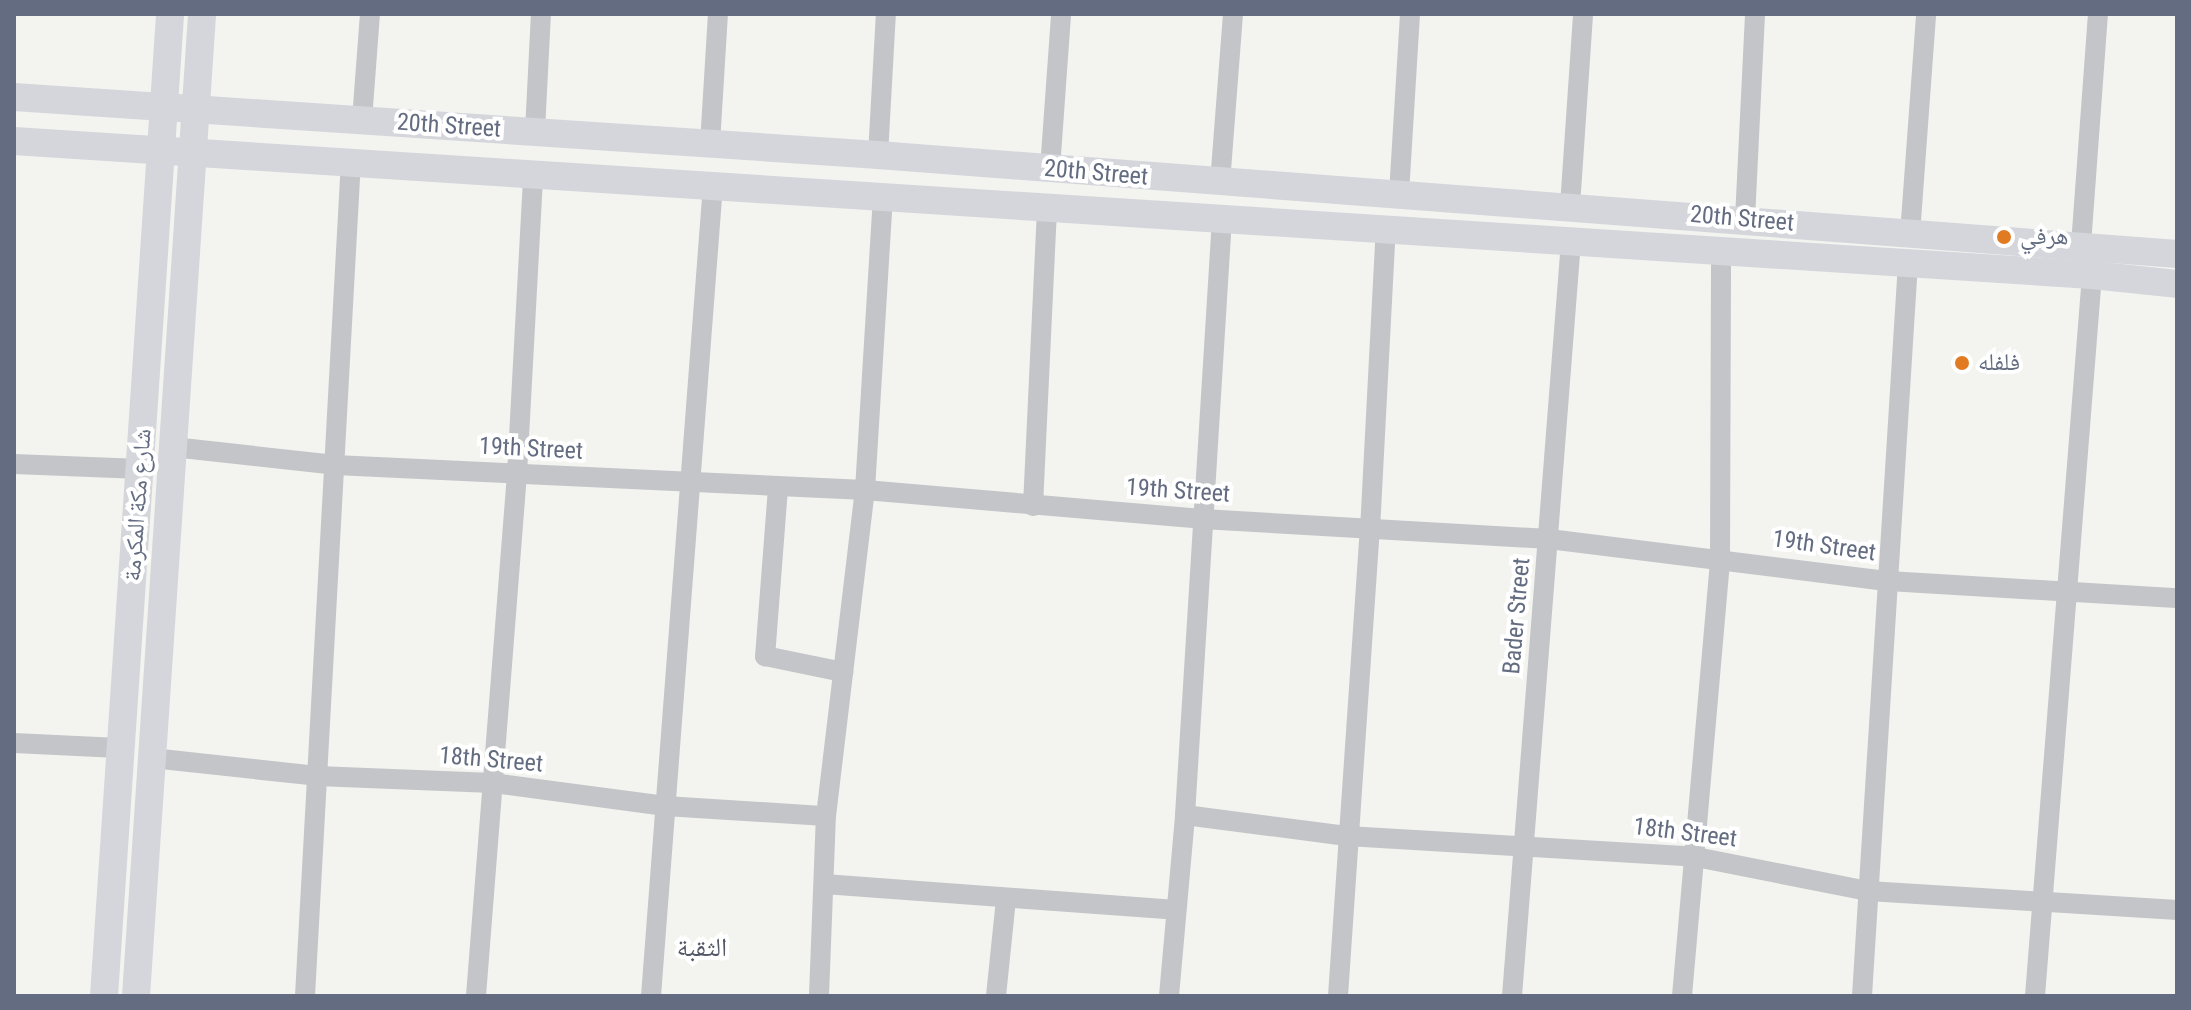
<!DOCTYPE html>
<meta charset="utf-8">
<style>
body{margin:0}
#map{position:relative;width:2191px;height:1010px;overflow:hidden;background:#f3f4ef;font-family:"Roboto Condensed","Noto Naskh Arabic",sans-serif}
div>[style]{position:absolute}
.street>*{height:20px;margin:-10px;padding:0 10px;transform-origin:10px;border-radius:10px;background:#c3c5c9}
.secondary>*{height:28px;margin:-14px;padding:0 14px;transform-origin:14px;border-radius:14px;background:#d4d6dc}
.dots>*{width:22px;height:22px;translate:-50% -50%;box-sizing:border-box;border:4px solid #fff;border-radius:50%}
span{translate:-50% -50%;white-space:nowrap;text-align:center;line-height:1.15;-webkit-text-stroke:8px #fff;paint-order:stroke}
.street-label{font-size:24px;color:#636c80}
.poi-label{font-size:24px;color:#636c80}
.left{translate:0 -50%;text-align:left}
.neighbourhood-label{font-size:26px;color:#515765}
.frame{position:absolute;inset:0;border:16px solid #636c80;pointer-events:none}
</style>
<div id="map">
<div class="street">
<div style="left:362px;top:120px;width:106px;rotate:-85.7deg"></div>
<div style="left:535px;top:131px;width:117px;rotate:-87.1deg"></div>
<div style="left:710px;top:144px;width:130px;rotate:-86.5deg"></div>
<div style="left:878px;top:155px;width:141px;rotate:-86.8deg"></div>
<div style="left:1050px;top:169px;width:155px;rotate:-85.9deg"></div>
<div style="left:1220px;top:183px;width:169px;rotate:-85.6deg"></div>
<div style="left:1399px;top:194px;width:180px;rotate:-86.5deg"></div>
<div style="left:1570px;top:206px;width:192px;rotate:-86.1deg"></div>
<div style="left:1745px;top:219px;width:205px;rotate:-87.2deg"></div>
<div style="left:1910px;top:234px;width:221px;rotate:-85.8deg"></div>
<div style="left:2081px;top:245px;width:232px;rotate:-85.8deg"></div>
<div style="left:173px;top:447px;width:163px;rotate:6.3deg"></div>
<div style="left:335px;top:465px;width:531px;rotate:2.7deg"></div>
<div style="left:865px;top:490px;width:338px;rotate:4.9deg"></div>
<div style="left:1202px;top:519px;width:348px;rotate:3.3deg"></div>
<div style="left:1549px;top:539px;width:342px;rotate:7.1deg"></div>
<div style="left:1888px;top:581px;width:289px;rotate:3.4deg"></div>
<div style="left:14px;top:464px;width:127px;rotate:2.3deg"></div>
<div style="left:778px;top:488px;width:169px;rotate:94.4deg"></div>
<div style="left:765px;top:656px;width:80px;rotate:11.6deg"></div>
<div style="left:1033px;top:506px;width:299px;rotate:-87.3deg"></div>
<div style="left:14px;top:743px;width:105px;rotate:2.7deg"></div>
<div style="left:152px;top:758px;width:166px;rotate:6.2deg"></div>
<div style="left:317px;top:776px;width:176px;rotate:2.3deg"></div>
<div style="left:493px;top:783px;width:174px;rotate:7.6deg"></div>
<div style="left:665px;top:806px;width:161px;rotate:3.6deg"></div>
<div style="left:1185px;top:815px;width:163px;rotate:7.4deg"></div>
<div style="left:1347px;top:836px;width:350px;rotate:3.4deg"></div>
<div style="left:1696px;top:857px;width:175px;rotate:11.2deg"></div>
<div style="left:1868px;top:891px;width:310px;rotate:3.5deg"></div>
<div style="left:824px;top:884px;width:353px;rotate:4.2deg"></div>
<div style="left:305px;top:996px;width:836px;rotate:-86.85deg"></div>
<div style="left:476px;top:996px;width:524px;rotate:-85.51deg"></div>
<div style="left:517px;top:474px;width:300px;rotate:-86.9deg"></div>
<div style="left:651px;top:996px;width:813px;rotate:-85.63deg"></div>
<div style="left:819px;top:996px;width:180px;rotate:-87.8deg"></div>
<div style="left:826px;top:816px;width:328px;rotate:-83.2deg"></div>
<div style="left:865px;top:490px;width:293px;rotate:-86.5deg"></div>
<div style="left:996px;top:996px;width:97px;rotate:-84.1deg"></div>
<div style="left:1169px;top:996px;width:182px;rotate:-84.9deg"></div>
<div style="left:1185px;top:815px;width:597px;rotate:-86.45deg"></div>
<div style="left:1338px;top:996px;width:467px;rotate:-86.1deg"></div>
<div style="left:1370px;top:530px;width:301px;rotate:-87deg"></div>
<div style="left:1512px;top:996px;width:757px;rotate:-85.53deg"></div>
<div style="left:1682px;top:996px;width:440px;rotate:-85deg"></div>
<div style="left:1720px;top:558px;width:307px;rotate:-89.8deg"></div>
<div style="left:1862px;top:996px;width:734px;rotate:-86.41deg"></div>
<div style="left:2035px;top:996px;width:723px;rotate:-85.48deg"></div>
</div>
<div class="secondary">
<div style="left:14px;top:97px;width:866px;rotate:3.84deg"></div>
<div style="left:878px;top:155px;width:1303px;rotate:4.36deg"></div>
<div style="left:14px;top:141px;width:2082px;rotate:3.69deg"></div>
<div style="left:2092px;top:275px;width:85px;rotate:6deg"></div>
<div style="left:104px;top:996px;width:984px;rotate:-86.15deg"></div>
<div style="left:136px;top:996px;width:984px;rotate:-86.15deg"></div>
</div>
<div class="dots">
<div style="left:2004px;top:237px;background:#e17b22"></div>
<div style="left:1962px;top:363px;background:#e17b22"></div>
</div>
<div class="street-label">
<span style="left:449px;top:126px;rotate:4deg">20th Street</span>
<span style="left:1096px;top:173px;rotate:5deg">20th Street</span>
<span style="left:1742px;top:219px;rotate:5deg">20th Street</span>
<span style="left:531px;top:449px;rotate:3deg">19th Street</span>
<span style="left:1178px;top:491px;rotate:4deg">19th Street</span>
<span style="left:138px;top:505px;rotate:-86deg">شارع مكة المكرمة</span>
<span style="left:1824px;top:546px;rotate:8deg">19th Street</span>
<span style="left:1517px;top:616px;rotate:-85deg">Bader Street</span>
<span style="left:491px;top:760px;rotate:5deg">18th Street</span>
<span style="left:1685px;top:833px;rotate:7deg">18th Street</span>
</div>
<div class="poi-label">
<span class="left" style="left:2020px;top:237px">هرفي</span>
<span class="left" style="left:1978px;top:363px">فلفله</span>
</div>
<div class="neighbourhood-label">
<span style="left:702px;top:948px">الثقبة</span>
</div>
<div class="frame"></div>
</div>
